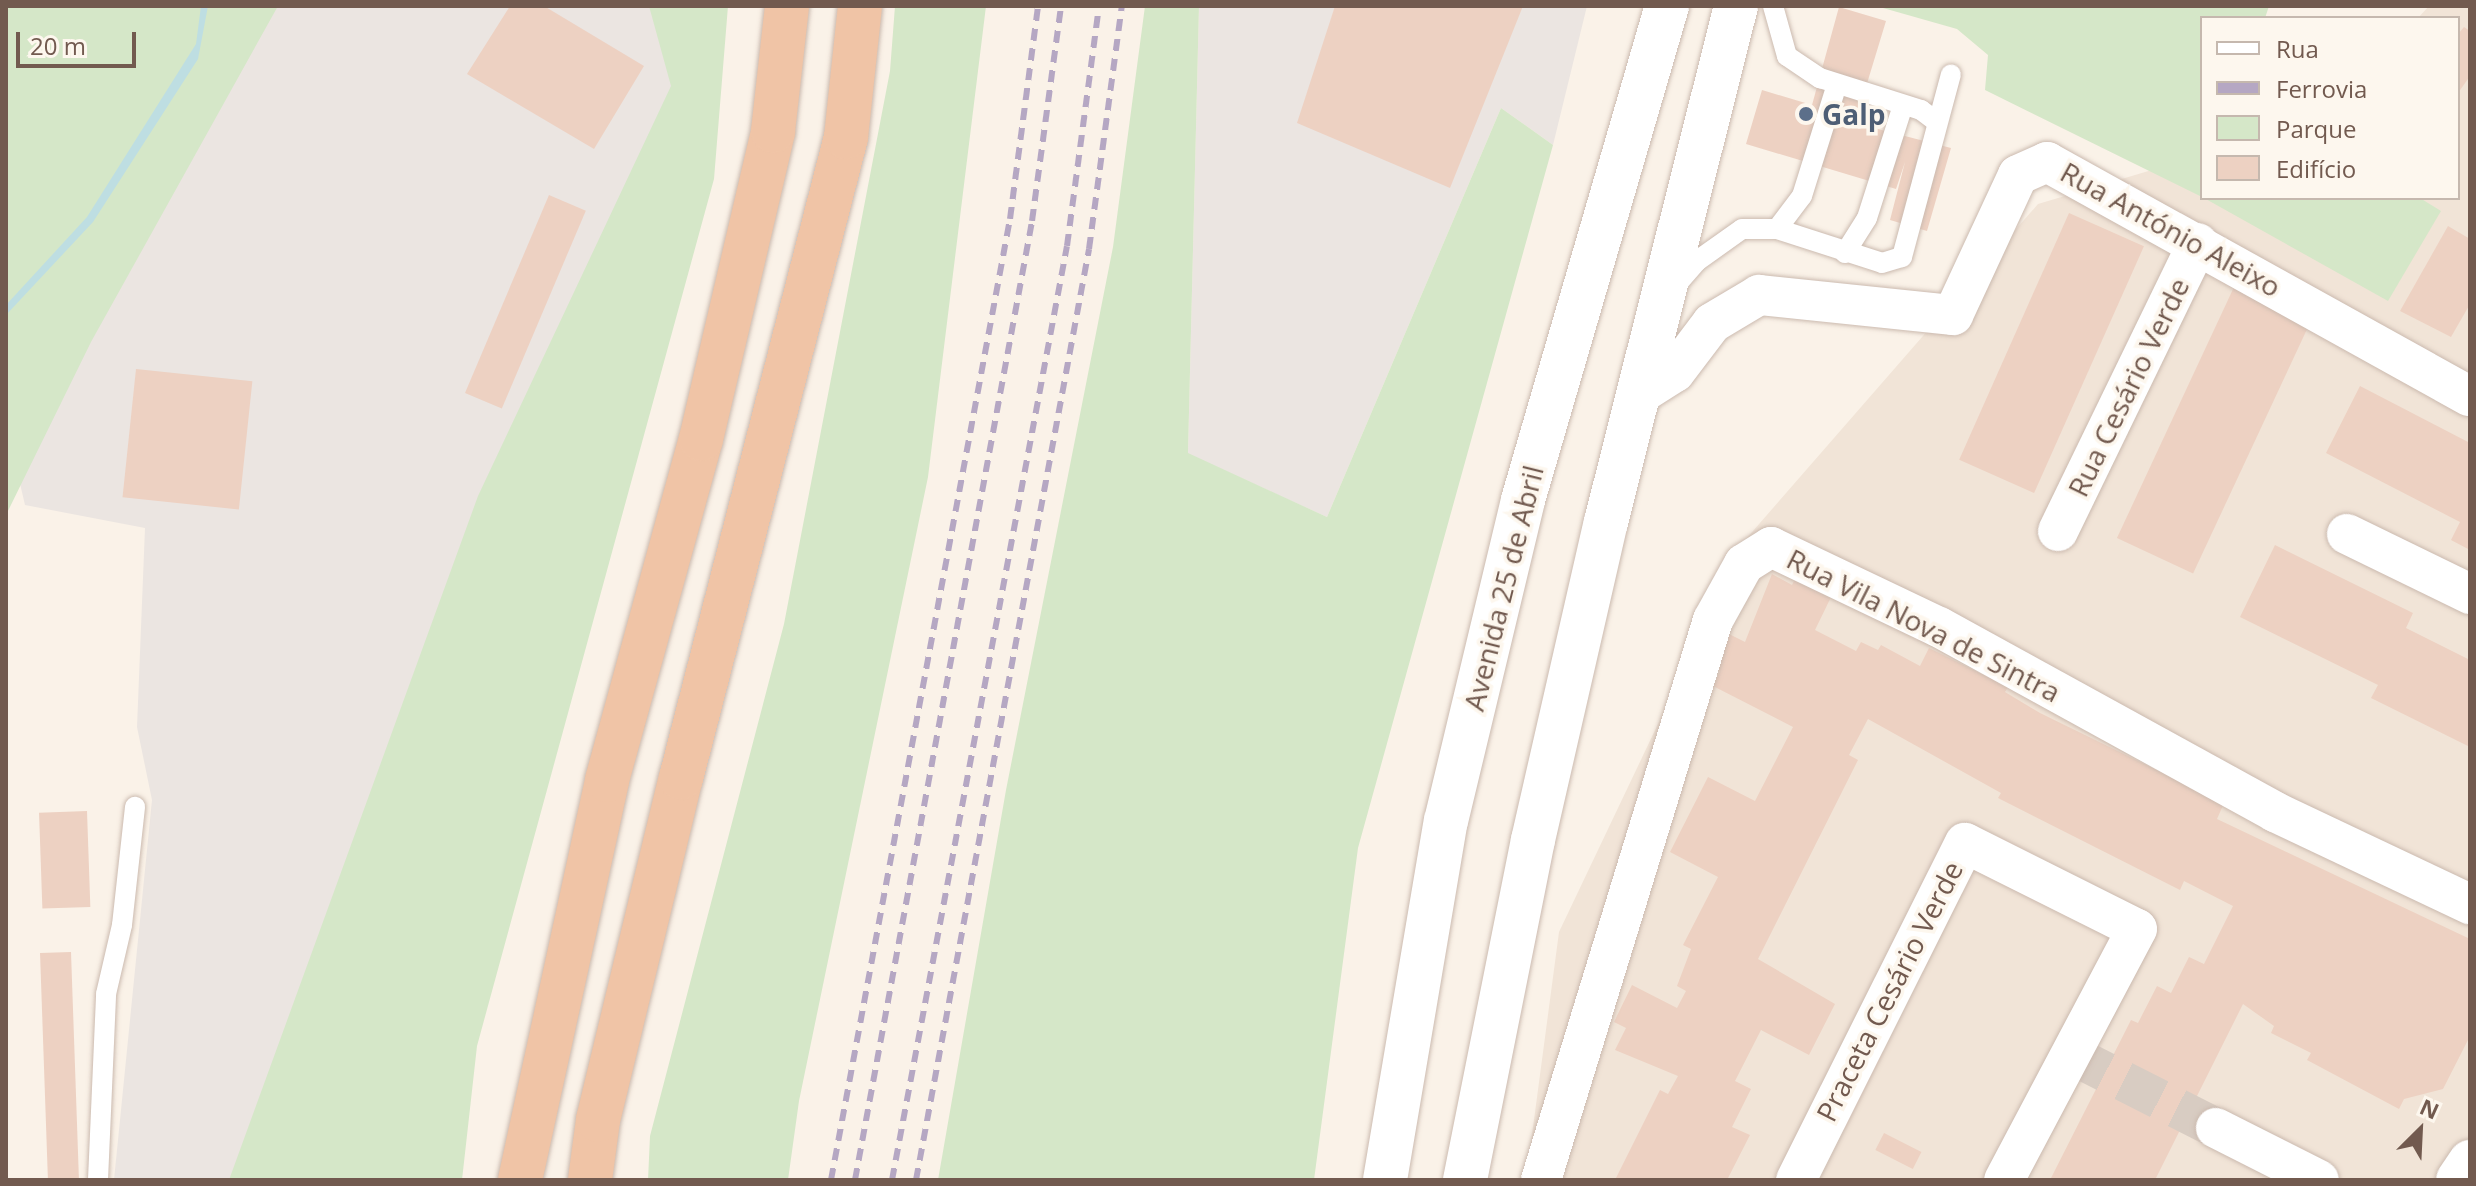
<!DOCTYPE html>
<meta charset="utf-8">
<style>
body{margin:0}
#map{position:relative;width:2476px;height:1186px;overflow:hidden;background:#faf2e8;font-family:"Open Sans",sans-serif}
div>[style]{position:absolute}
.residential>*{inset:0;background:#f1e4d7}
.industrial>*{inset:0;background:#ebe5e1}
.green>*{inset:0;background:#d5e7c8}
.water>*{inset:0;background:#bedee2}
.building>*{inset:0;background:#edd1c2;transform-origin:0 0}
.minor-tunnel>*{height:40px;margin-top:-20px;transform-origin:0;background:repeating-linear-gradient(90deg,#d8ccc2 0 40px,transparent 0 60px)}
.roads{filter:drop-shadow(0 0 2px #cbbaaf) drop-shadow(0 0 2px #cbbaaf)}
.service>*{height:20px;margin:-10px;padding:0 10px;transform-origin:10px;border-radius:10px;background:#fff}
.minor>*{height:40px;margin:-20px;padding:0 20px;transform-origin:20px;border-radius:20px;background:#fff}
.tertiary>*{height:44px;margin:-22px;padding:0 22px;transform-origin:22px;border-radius:22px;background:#fff}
.secondary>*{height:44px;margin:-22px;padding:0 22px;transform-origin:22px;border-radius:22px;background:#fff}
.trunk>*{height:44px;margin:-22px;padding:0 22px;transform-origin:22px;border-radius:22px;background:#f0c4a6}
.rail>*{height:6px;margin-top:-3px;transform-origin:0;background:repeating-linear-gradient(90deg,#b5a7c3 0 12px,transparent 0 20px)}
.dots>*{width:22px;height:22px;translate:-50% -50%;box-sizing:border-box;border:4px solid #fdf7ee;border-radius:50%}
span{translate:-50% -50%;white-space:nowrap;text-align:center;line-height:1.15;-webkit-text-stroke:7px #fdf7ee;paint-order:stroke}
.service-label{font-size:28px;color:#4e5e75;font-weight:700}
.left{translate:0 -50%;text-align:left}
.street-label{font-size:28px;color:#725a4f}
.frame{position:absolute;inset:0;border:8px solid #725a4f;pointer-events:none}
.legend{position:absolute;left:2200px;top:16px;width:260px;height:184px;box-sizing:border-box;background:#fdf7ee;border:2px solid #c5b8ae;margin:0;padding:10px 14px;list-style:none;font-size:24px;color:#725a4f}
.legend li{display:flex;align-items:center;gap:16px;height:40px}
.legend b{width:40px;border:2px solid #c5b8ae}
.north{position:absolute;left:2380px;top:1090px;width:80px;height:80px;-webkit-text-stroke:6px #fdf7ee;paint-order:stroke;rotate:24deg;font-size:22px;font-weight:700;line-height:32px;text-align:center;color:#725a4f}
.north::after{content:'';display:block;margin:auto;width:28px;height:36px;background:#725a4f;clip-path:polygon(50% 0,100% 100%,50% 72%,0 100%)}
.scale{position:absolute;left:16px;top:32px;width:120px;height:36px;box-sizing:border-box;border:4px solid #725a4f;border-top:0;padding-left:10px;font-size:24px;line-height:28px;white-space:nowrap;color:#725a4f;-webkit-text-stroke:6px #fdf7ee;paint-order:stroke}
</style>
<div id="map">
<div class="residential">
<div style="clip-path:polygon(2429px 6px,2470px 6px,2470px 1180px,1526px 1180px,1559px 932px,1746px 539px,2038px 204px,2202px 155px,2202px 198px,2458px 198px,2458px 18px,2418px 18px)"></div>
</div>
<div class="industrial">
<div style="clip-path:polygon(242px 6px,697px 6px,694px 159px,277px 1180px,114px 1180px,152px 800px,137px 727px,145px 528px,25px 505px,14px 458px)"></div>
<div style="clip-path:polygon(1199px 6px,1587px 6px,1553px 145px,1501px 108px,1327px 517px,1188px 454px)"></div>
</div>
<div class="green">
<div style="clip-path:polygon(6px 6px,278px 6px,91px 342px,6px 515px)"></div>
<div style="clip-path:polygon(649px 6px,728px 6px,714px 179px,477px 1046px,462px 1180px,229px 1180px,478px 496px,671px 86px)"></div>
<div style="clip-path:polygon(895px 6px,986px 6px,928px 477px,799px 1101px,788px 1180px,648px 1180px,650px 1136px,784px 624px,890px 71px)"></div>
<div style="clip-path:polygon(1145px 6px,1199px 6px,1188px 453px,1327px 517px,1501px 108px,1553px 145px,1358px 848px,1314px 1180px,938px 1180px,1006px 790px,1113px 247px)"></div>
<div style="clip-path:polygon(1876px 6px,2269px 6px,2265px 18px,2202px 18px,2202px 197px,1985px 90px,1988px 55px,1957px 29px)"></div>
<div style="clip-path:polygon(2204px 198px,2420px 198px,2441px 211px,2388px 301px)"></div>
</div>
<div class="water">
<div style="clip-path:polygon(201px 6px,208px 6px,198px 59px,93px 222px,6px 315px,6px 305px,87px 217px,196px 44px)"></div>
</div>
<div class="building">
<div style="clip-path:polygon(510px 6px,544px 6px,644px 66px,594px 149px,467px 74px)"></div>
<div style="clip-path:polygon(1335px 6px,1523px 6px,1450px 188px,1297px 123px)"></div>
<div style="clip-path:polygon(1839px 7px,1886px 21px,1855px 123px,1951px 148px,1927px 231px,1890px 220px,1905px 162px,1896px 189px,1746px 144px,1762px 90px,1812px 105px)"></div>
<div style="clip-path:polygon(2464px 27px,2470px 31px,2470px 76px,2458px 93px,2458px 34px)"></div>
<div style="left:549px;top:195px;width:40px;height:215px;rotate:23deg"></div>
<div style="left:2069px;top:213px;width:82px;height:270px;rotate:24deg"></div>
<div style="clip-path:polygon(2448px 226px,2470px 239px,2470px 304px,2451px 337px,2400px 311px)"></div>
<div style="left:2234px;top:287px;width:84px;height:277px;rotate:25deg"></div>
<div style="left:136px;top:369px;width:117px;height:129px;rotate:6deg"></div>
<div style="clip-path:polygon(2360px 386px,2470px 443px,2470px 550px,2451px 540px,2460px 522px,2326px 453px)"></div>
<div style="clip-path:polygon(2275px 545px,2413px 613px,2406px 628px,2470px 660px,2470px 747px,2371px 698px,2378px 685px,2240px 617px)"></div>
<div style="clip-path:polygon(1772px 574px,1792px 585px,1797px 575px,1833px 593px,1815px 630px,1856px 651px,1861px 642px,1878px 650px,1881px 645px,1920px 666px,1929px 648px,2008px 687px,2005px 692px,2040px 713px,2224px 803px,2217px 819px,2470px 939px,2470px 1036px,2443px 1089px,2404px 1099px,2399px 1109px,2307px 1060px,2311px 1053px,2271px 1033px,2274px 1026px,2243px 1004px,2155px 1180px,2050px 1180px,2131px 1020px,2138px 1023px,2157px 986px,2171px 993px,2189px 957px,2204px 964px,2233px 906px,2184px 881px,2180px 890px,1998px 798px,2001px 793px,1868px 719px,1849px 755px,1858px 760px,1758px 959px,1835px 1004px,1809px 1055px,1761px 1030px,1735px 1081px,1751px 1089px,1732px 1127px,1750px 1135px,1727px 1180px,1615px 1180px,1660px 1090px,1668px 1094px,1678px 1076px,1615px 1050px,1626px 1028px,1614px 1022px,1632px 985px,1677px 1008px,1686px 991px,1677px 986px,1691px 949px,1683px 945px,1718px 877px,1670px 852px,1708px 777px,1755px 801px,1793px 727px,1713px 686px,1720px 671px,1706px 664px,1723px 631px,1745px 642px)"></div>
<div style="left:87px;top:811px;width:96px;height:48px;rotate:88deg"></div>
<div style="left:71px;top:952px;width:228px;height:31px;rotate:88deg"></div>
<div style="left:1884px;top:1133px;width:42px;height:19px;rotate:27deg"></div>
</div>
<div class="minor-tunnel">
<div style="left:2070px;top:1054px;width:164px;rotate:26.9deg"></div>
</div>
<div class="roads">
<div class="service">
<div style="left:1773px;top:6px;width:52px;rotate:74.4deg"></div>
<div style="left:1787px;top:56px;width:40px;rotate:34deg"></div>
<div style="left:1820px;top:78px;width:106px;rotate:17.6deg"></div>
<div style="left:1921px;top:110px;width:20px;rotate:37deg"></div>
<div style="left:1777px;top:229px;width:41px;rotate:-52.9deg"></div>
<div style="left:1802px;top:196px;width:117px;rotate:-72.6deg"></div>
<div style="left:1845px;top:253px;width:41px;rotate:-57.8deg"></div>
<div style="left:1867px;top:218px;width:115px;rotate:-72.3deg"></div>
<div style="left:1677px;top:284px;width:30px;rotate:-49deg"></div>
<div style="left:1697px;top:261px;width:55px;rotate:-35.4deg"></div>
<div style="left:1742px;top:229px;width:35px"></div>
<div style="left:1777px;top:229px;width:110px;rotate:17.9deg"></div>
<div style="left:1882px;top:263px;width:21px;rotate:-17deg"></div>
<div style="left:1902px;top:257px;width:189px;rotate:-75deg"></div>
<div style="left:98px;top:1180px;width:186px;rotate:-87.5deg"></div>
<div style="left:106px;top:994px;width:71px;rotate:-76.9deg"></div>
<div style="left:122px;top:925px;width:119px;rotate:-83.7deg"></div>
</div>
<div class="minor">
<div style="left:1640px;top:394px;width:41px;rotate:-32.2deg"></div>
<div style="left:1675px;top:372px;width:61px;rotate:-52.9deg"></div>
<div style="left:1712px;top:323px;width:55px;rotate:-30.8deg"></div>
<div style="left:1759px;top:295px;width:195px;rotate:5.9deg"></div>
<div style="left:1953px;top:315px;width:154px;rotate:-65.1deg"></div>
<div style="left:2018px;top:175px;width:32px;rotate:-24deg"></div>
<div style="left:2047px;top:162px;width:483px;rotate:29deg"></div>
<div style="left:2058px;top:531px;width:320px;rotate:-64.1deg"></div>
<div style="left:2347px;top:534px;width:137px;rotate:26deg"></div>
<div style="left:2216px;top:1128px;width:115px;rotate:26.8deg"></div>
<div style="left:1541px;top:1180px;width:586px;rotate:-72.93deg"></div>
<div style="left:1713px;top:620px;width:64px;rotate:-61deg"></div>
<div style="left:1744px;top:564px;width:32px;rotate:-32deg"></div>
<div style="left:1771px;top:547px;width:186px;rotate:25.5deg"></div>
<div style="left:1939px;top:627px;width:384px;rotate:28.8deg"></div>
<div style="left:2275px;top:812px;width:216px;rotate:25.3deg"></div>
<div style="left:1796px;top:1180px;width:377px;rotate:-63.4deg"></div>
<div style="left:1965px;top:843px;width:192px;rotate:26.6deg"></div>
<div style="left:2137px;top:929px;width:284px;rotate:117.9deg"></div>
</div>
<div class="tertiary">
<div style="left:2458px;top:1180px;width:22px;rotate:-56deg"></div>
</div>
<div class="secondary">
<div style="left:1385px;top:1180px;width:364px;rotate:-80.4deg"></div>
<div style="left:1446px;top:821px;width:330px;rotate:-76.5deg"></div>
<div style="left:1523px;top:500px;width:515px;rotate:-73.75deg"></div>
<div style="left:1465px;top:1180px;width:347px;rotate:-78.7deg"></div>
<div style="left:1533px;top:840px;width:326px;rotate:-77.1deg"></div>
<div style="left:1606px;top:522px;width:532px;rotate:-75.86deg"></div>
</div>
<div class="trunk">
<div style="left:520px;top:1180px;width:409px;rotate:-77.7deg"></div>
<div style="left:607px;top:780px;width:354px;rotate:-74.6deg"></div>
<div style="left:701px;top:439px;width:316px;rotate:-76.8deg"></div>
<div style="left:773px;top:131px;width:126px;rotate:-83.6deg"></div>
<div style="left:590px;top:1180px;width:61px;rotate:-82.4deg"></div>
<div style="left:598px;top:1120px;width:352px;rotate:-76.4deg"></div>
<div style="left:681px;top:778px;width:662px;rotate:-75.56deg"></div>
<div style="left:846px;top:137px;width:132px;rotate:-83.9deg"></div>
</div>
</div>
<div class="rail">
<div style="left:831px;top:1180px;width:978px;rotate:-79.45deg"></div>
<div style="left:1010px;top:219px;width:215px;rotate:-82.5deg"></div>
<div style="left:855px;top:1180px;width:975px;rotate:-79.54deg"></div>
<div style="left:1032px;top:221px;width:217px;rotate:-82.3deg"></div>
<div style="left:892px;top:1180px;width:950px;rotate:-79.39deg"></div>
<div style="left:1067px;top:246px;width:242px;rotate:-82.4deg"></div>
<div style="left:916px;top:1180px;width:947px;rotate:-79.47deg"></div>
<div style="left:1089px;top:249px;width:245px;rotate:-82.3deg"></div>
</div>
<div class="dots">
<div style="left:1806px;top:114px;background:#5c6f8a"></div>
</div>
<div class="service-label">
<span class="left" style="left:1822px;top:114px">Galp</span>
</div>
<div class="street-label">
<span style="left:2171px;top:229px;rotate:29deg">Rua António Aleixo</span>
<span style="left:2128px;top:387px;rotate:-64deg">Rua Cesário Verde</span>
<span style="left:1503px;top:588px;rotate:-76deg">Avenida 25 de Abril</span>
<span style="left:1924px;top:625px;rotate:27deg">Rua Vila Nova de Sintra</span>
<span style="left:1889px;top:991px;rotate:-63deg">Praceta Cesário Verde</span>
</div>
<div class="frame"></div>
<ul class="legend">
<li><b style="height:10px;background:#fff"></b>Rua</li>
<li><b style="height:10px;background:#b5a7c3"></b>Ferrovia</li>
<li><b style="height:22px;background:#d5e7c8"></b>Parque</li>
<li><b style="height:22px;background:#edd1c2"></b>Edifício</li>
</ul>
<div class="north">N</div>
<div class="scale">20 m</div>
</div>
